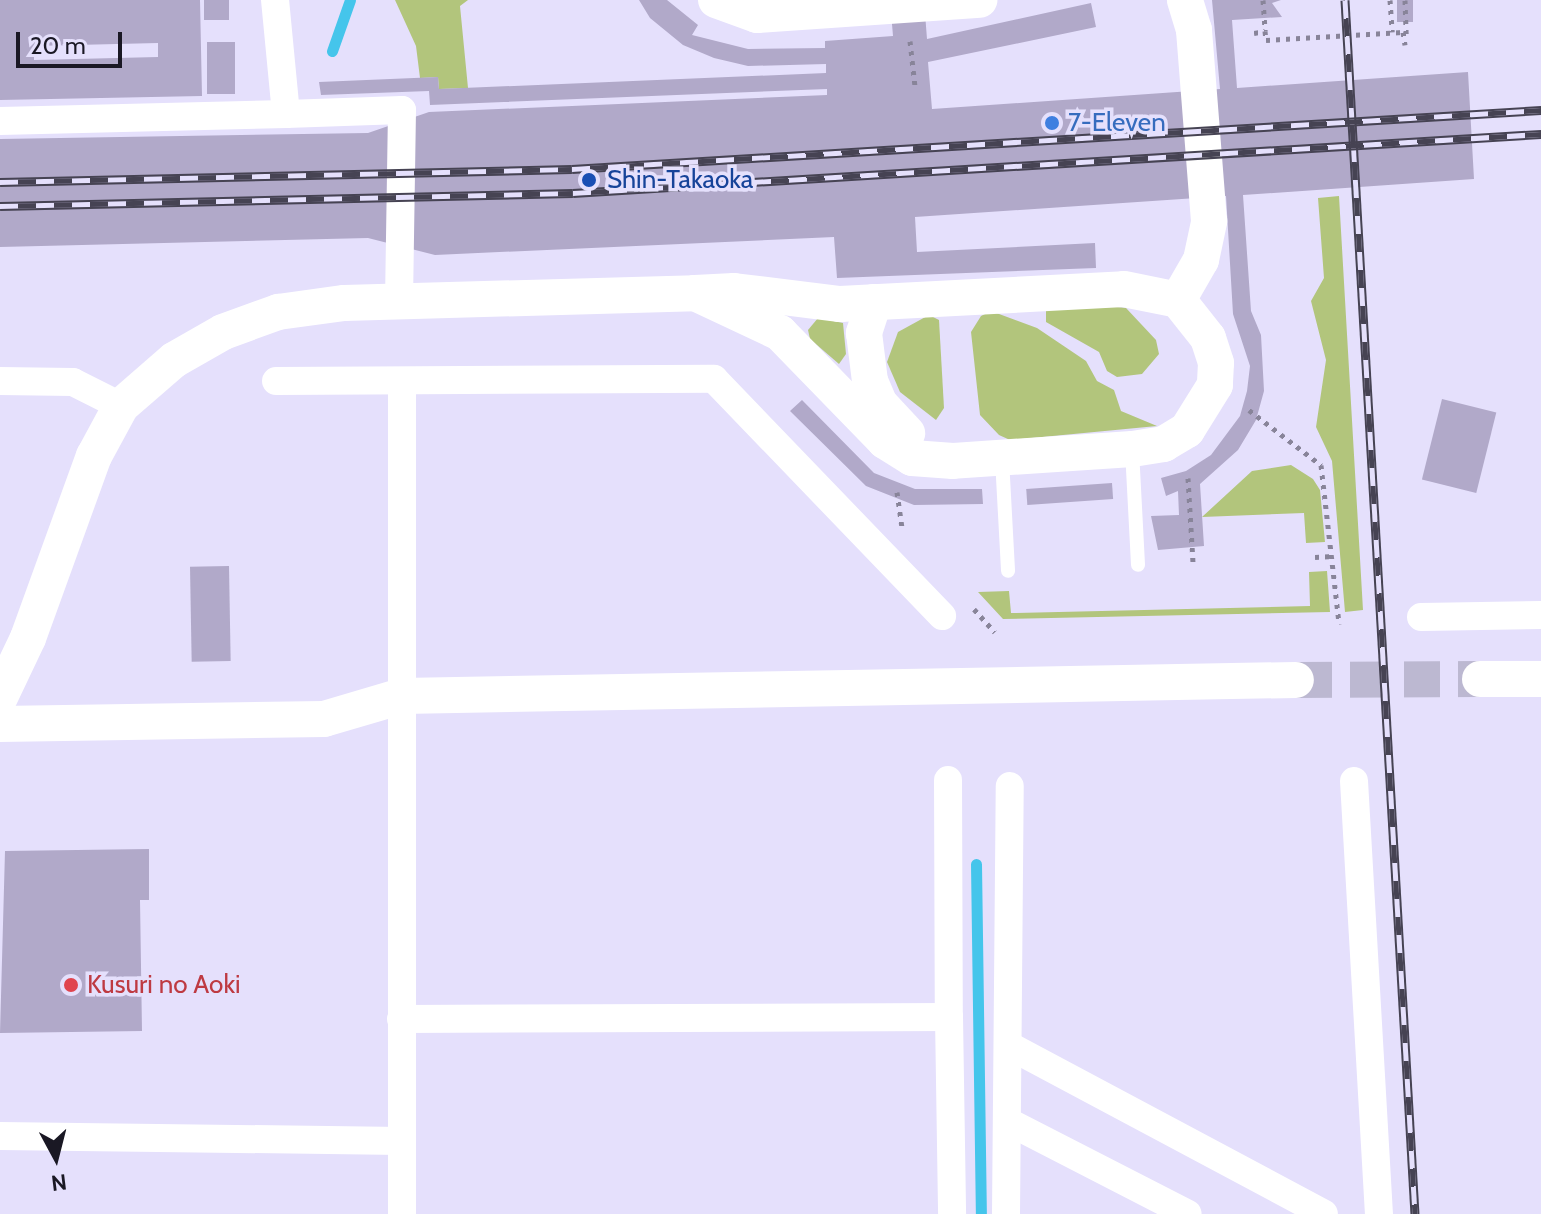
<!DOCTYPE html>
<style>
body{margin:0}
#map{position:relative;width:1541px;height:1214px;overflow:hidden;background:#e5e0fc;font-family:Cabin,sans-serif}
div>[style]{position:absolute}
.green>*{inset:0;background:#b2c57c}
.stream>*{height:11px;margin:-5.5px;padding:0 5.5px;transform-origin:5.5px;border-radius:5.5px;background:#45c5eb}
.building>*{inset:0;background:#b1a9c9;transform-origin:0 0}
.tertiary-tunnel>*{height:36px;margin-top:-18px;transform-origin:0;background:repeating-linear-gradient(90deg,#bcb8d1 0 36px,transparent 0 54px)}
.path>*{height:5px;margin-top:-2.5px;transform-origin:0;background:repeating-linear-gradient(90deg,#888499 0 4px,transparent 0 10px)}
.service>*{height:14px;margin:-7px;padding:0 7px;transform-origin:7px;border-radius:7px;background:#fff}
.minor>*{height:28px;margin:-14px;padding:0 14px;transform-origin:14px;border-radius:14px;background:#fff}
.tertiary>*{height:36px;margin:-18px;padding:0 18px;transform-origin:18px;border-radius:18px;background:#fff}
.rail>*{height:9px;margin-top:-4.5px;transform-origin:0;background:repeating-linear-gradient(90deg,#e5e0fc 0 18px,#464353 0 36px);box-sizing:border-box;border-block:2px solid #464353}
.dots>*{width:22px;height:22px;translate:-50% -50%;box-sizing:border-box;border:4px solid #e5e0fc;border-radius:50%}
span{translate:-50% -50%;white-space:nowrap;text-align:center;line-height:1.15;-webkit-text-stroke:7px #e5e0fc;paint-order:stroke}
.shop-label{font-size:26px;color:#366cbe}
.left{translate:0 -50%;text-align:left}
.transit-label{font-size:26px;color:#164399}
.health-label{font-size:26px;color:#be3a42}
.north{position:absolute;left:16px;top:1118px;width:80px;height:80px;-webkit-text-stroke:6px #e5e0fc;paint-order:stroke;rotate:173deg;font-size:22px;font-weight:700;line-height:32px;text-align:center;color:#1a1824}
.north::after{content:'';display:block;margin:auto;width:28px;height:36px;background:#1a1824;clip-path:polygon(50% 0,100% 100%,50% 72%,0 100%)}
.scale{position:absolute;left:16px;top:32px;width:106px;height:36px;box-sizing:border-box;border:4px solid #1a1824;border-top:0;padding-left:10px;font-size:24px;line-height:28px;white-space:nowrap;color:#1a1824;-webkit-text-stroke:6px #e5e0fc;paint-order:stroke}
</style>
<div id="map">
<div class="green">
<div style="clip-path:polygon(395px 0,468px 0,460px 6px,468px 88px,439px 89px,438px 77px,420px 78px,416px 46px)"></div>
<div style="clip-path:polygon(1339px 196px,1363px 610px,1345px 612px,1332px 461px,1316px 427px,1326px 360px,1311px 301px,1324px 278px,1318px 198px)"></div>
<div style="clip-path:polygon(1108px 306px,1126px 308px,1156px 340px,1159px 354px,1142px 374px,1117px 377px,1107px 371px,1099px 352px,1046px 322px,1046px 309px)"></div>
<div style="clip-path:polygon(991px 311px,1037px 328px,1086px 361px,1097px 381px,1114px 390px,1121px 411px,1157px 426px,1010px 440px,999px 435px,980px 415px,971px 332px,981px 316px)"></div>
<div style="clip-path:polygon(929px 315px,939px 320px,944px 408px,936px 420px,900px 392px,887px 362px,898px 332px)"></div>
<div style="clip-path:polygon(818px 318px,843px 323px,846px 354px,839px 364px,810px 339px,808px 330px)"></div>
<div style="clip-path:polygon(1291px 465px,1313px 479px,1320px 490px,1325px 542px,1306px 543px,1304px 513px,1202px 517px,1252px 471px)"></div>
<div style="clip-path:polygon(1327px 571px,1330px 612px,1003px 619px,978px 592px,1009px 591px,1011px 613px,1310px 606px,1309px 572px)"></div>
</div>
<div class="stream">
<div style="left:332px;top:51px;width:54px;rotate:-70.6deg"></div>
<div style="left:976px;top:864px;width:350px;rotate:89.2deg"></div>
</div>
<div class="building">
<div style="clip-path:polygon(evenodd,0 0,200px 0,202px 96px,0 100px,0 0,158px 43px,158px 57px,34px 60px,34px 46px,158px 43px)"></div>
<div style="left:204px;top:0;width:25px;height:20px"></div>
<div style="clip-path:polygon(639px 0,667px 0,698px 25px,692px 35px,748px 49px,825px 48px,825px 41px,893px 36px,890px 0,924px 0,927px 39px,1091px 3px,1096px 27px,928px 62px,932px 109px,1220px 89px,1212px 0,1281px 0,1272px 3px,1282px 17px,1232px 20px,1237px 88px,1468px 72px,1474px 179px,1243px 195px,1251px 311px,1261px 335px,1264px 391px,1256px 420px,1238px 450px,1200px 484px,1204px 546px,1158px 550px,1151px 516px,1179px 515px,1178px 491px,1166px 496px,1161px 478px,1186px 471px,1211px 455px,1240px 416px,1247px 391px,1250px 366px,1233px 314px,1226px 196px,915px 217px,917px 252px,1095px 243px,1096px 268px,837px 278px,834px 237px,435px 255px,368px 238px,0 247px,0 139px,368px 133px,429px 112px,827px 95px,827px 89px,430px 105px,429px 91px,321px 95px,319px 82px,438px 77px,439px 89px,826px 73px,826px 64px,748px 66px,714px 58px,683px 45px,650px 18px)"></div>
<div style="left:1397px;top:0;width:16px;height:22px"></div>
<div style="left:235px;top:42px;width:52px;height:28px;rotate:90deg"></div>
<div style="left:1442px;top:399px;width:56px;height:83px;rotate:14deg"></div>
<div style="clip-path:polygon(802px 400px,874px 473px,915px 489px,982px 489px,983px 504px,914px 505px,866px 486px,790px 411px)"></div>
<div style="left:1112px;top:483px;width:16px;height:86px;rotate:86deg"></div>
<div style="left:229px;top:566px;width:95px;height:39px;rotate:89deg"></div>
<div style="clip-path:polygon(149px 849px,149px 900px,140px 900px,142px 1031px,0 1033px,5px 851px)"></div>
</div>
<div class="tertiary-tunnel">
<div style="left:1296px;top:680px;width:184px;rotate:-0.3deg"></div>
</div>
<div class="path">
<div style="left:1263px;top:0;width:31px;rotate:86deg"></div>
<div style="left:1390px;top:0;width:32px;rotate:86deg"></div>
<div style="left:1405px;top:0;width:36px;rotate:88deg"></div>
<div style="left:1254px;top:33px;width:11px;rotate:-10deg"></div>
<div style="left:1265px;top:31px;width:9px;rotate:84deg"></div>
<div style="left:1266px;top:40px;width:137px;rotate:-3.3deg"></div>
<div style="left:1403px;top:32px;width:13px;rotate:81deg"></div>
<div style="left:910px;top:41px;width:45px;rotate:83.7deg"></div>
<div style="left:1249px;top:410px;width:91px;rotate:37.4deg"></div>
<div style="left:1321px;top:465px;width:160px;rotate:83.5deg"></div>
<div style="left:1188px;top:478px;width:85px;rotate:86.6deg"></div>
<div style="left:897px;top:492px;width:35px;rotate:82deg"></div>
<div style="left:1315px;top:557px;width:18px;rotate:-3deg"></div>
<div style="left:974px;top:609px;width:31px;rotate:48deg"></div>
</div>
<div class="service">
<div style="left:1132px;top:450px;width:115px;rotate:87deg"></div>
<div style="left:1002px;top:459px;width:112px;rotate:86.9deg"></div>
</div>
<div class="minor">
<div style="left:286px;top:114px;width:116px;rotate:-2deg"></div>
<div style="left:402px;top:110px;width:190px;rotate:90.9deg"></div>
<div style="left:0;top:121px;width:286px;rotate:-1.4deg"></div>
<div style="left:286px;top:114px;width:115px;rotate:-95.5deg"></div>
<div style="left:0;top:381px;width:73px;rotate:0.8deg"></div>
<div style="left:73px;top:382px;width:54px;rotate:26.6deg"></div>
<div style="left:276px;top:381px;width:438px;rotate:-0.3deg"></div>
<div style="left:714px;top:379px;width:329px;rotate:46.1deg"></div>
<div style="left:402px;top:381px;width:833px;rotate:90deg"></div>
<div style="left:1421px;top:617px;width:120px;rotate:-1deg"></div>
<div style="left:948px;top:780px;width:237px;rotate:89.8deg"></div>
<div style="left:1354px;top:781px;width:434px;rotate:86.7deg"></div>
<div style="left:401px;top:1019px;width:548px;rotate:-0.21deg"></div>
<div style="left:949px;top:1017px;width:197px;rotate:89.1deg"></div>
<div style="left:1008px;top:1045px;width:358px;rotate:28.1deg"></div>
<div style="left:1007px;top:1121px;width:203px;rotate:27.2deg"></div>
<div style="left:0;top:1136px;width:402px;rotate:0.7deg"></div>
<div style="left:1006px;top:1214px;width:428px;rotate:-89.5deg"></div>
</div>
<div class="tertiary">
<div style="left:716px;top:0;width:44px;rotate:20.1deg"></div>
<div style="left:757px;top:15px;width:223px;rotate:-3.9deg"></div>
<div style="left:1124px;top:289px;width:55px;rotate:11.5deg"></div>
<div style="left:1178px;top:300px;width:48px;rotate:51.7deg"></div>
<div style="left:1208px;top:338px;width:26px;rotate:72deg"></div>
<div style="left:1216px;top:363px;width:22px;rotate:93deg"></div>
<div style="left:1215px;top:385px;width:53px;rotate:121.9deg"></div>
<div style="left:1187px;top:430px;width:27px;rotate:149deg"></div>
<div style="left:1164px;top:444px;width:32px;rotate:171deg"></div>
<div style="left:1132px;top:449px;width:179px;rotate:176.2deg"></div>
<div style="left:953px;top:461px;width:41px;rotate:-175.8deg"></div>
<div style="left:912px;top:458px;width:32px;rotate:-148deg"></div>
<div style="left:885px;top:441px;width:151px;rotate:-134.2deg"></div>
<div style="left:780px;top:333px;width:94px;rotate:-154.8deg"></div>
<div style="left:695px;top:293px;width:39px;rotate:-3deg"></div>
<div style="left:734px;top:291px;width:107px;rotate:7deg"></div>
<div style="left:840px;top:304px;width:284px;rotate:-3deg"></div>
<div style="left:1178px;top:300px;width:46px;rotate:-60.1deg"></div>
<div style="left:1201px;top:260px;width:40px;rotate:-78deg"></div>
<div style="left:1209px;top:221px;width:192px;rotate:-94.5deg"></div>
<div style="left:1194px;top:30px;width:31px;rotate:-107deg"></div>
<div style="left:874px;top:302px;width:33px;rotate:108deg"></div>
<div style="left:864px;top:333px;width:48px;rotate:82.9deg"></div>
<div style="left:870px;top:381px;width:25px;rotate:67deg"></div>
<div style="left:880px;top:404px;width:40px;rotate:47deg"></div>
<div style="left:1480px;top:679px;width:61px"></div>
<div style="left:0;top:697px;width:65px;rotate:-64.6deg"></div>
<div style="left:28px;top:638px;width:194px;rotate:-70.1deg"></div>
<div style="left:94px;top:456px;width:57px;rotate:-61.6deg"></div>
<div style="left:121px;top:406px;width:70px;rotate:-41deg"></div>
<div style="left:174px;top:360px;width:56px;rotate:-29.7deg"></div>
<div style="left:223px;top:332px;width:59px;rotate:-20deg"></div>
<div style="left:278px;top:312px;width:67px;rotate:-7.8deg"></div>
<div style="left:344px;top:303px;width:351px;rotate:-1.6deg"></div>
<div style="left:0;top:724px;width:324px;rotate:-0.9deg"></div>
<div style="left:324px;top:719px;width:81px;rotate:-16.4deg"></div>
<div style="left:402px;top:696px;width:894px;rotate:-1.03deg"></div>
</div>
<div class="rail">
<div style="left:1345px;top:0;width:1216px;rotate:86.7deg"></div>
<div style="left:0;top:182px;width:572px;rotate:-1.3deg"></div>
<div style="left:572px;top:169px;width:971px;rotate:-3.48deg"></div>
<div style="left:0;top:206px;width:573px;rotate:-1.3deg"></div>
<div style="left:573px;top:193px;width:970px;rotate:-3.49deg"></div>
</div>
<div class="dots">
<div style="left:1052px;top:123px;background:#3f7fe0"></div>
<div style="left:589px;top:180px;background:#1a4fb4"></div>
<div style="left:71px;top:985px;background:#e0444e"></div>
</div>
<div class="shop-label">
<span class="left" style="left:1068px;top:123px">7-Eleven</span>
</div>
<div class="transit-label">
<span class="left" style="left:607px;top:180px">Shin-Takaoka</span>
</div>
<div class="health-label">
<span class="left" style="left:87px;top:985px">Kusuri no Aoki</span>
</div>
<div class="north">N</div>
<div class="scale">20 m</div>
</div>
